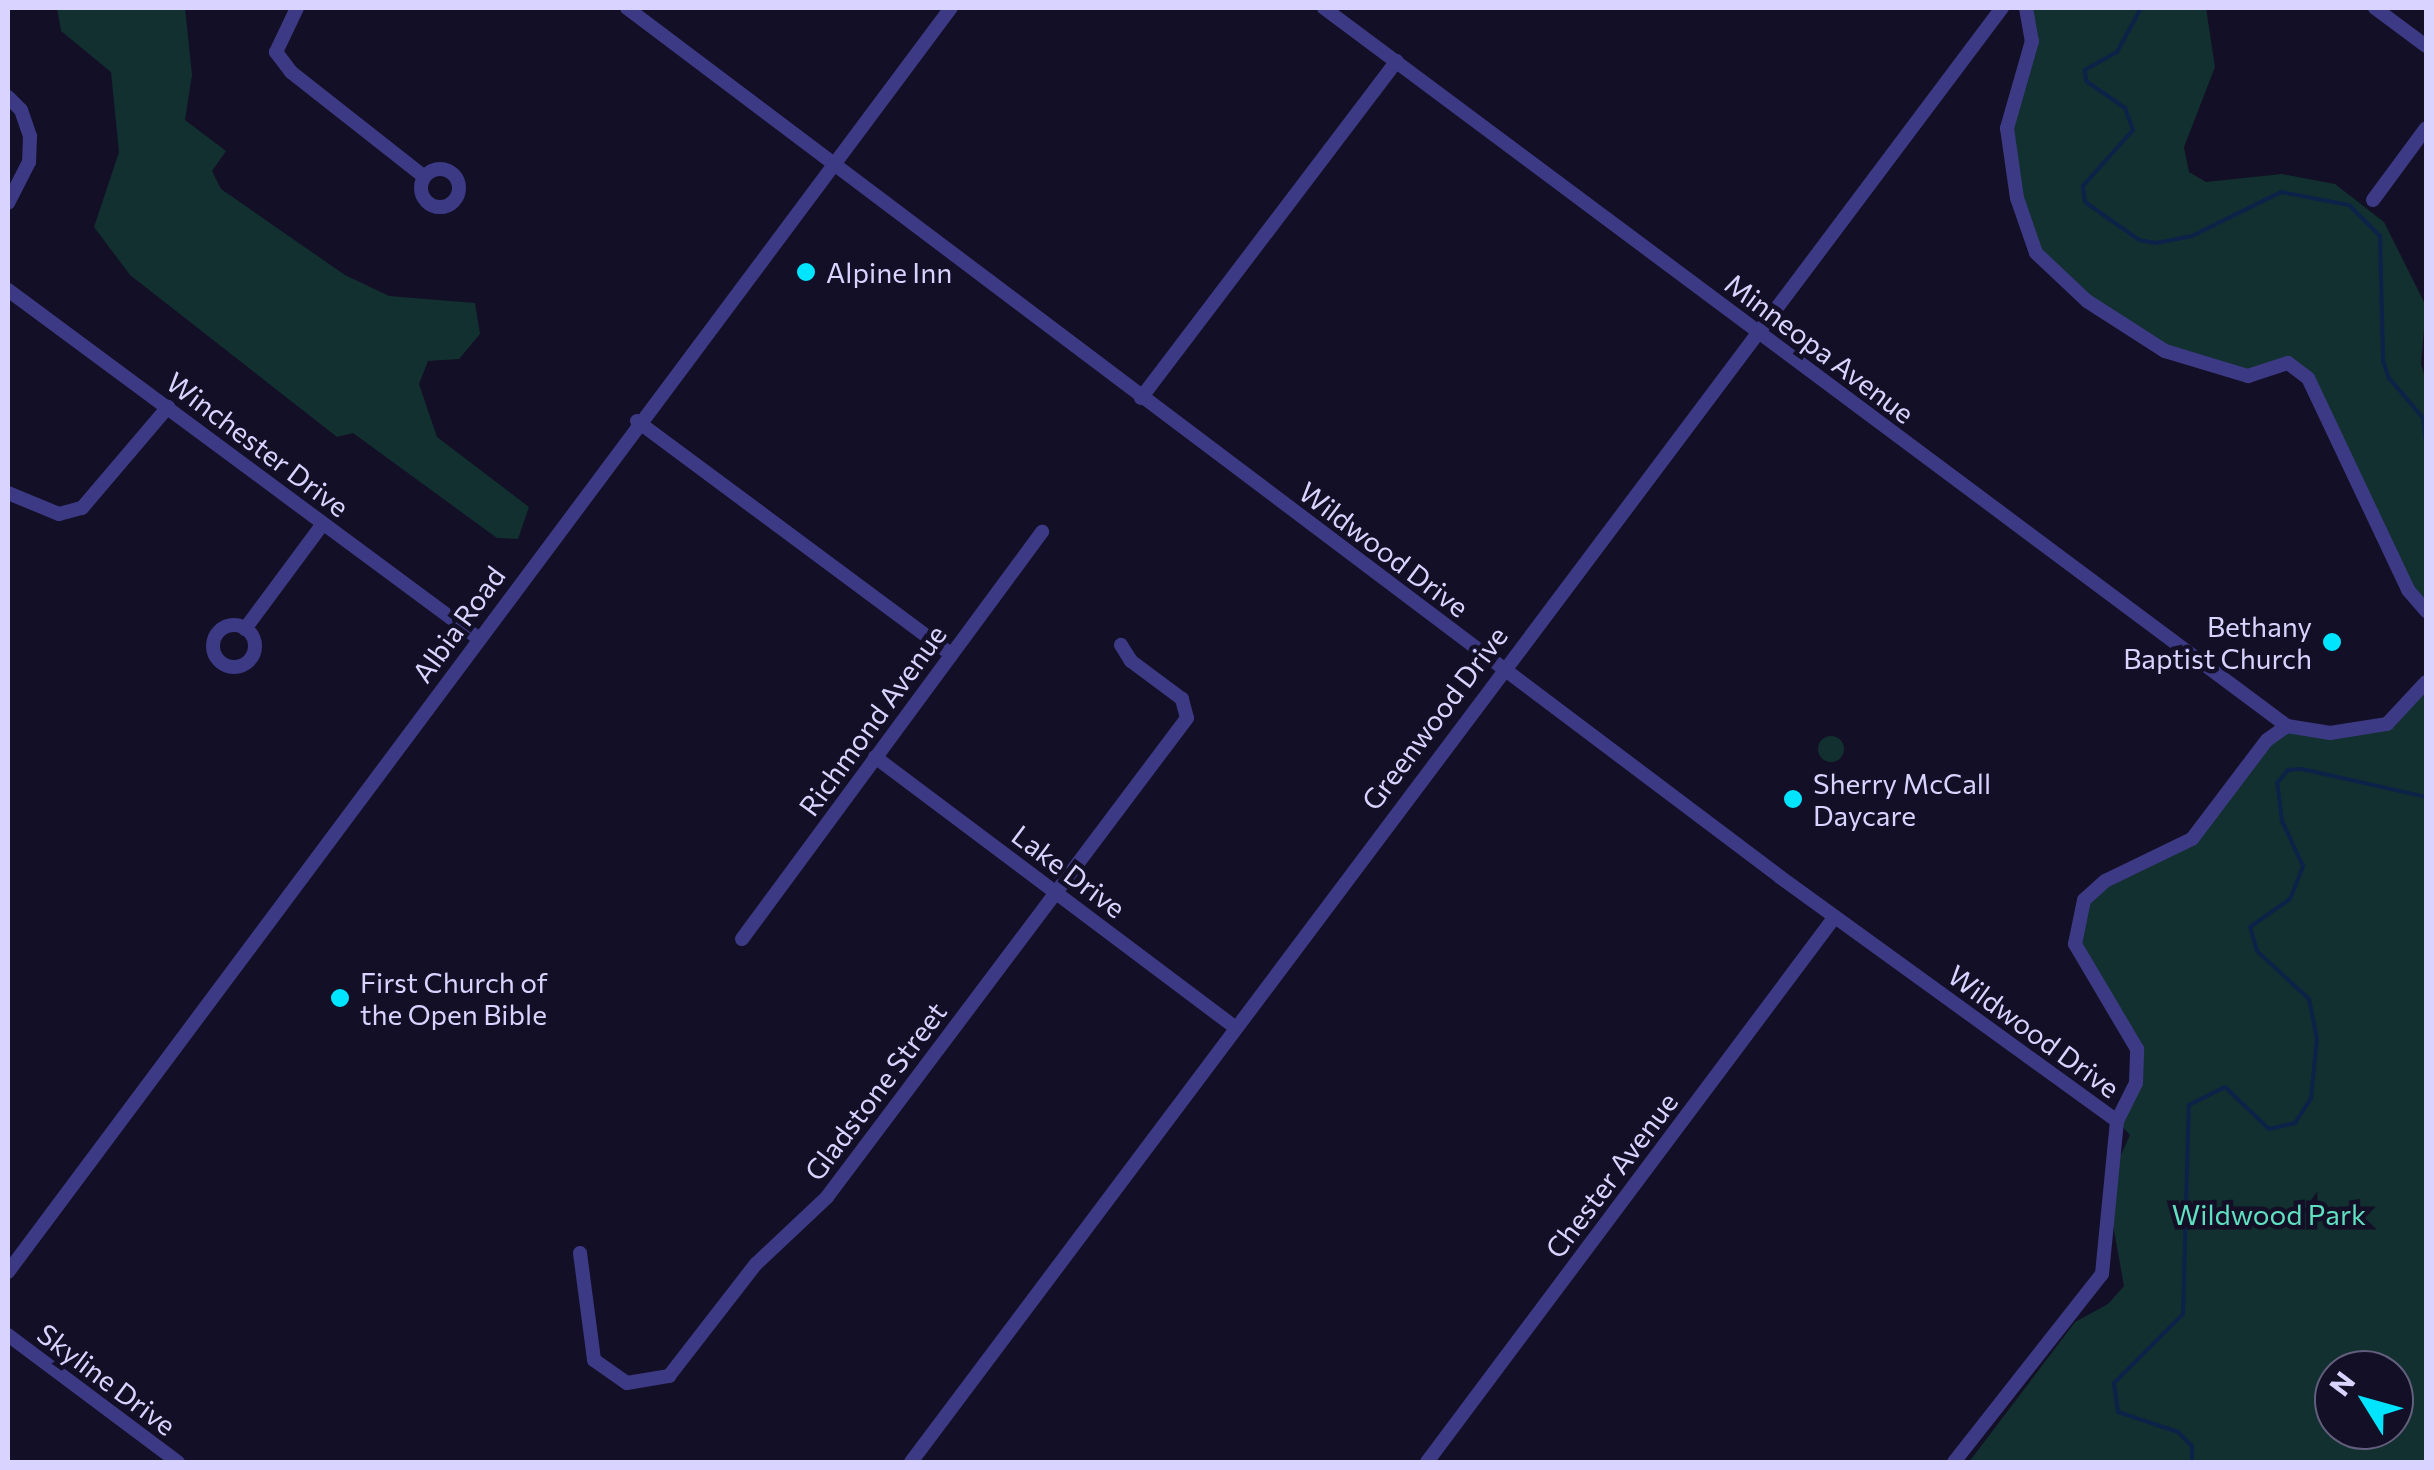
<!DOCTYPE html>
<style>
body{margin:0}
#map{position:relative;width:2434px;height:1470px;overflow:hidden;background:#130f26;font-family:Commissioner,sans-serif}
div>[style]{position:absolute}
.green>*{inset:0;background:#12302f}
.round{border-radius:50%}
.stream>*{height:4px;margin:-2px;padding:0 2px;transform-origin:2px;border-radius:2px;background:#0c2248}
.minor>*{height:14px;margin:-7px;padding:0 7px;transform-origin:7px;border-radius:7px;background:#3d3a85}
.minor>.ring{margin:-7px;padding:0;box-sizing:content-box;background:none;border:14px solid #3d3a85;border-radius:50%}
.dots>*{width:28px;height:28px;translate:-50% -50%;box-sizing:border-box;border:5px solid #130f26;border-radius:50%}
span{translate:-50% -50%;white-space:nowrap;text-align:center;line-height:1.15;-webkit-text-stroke:9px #130f26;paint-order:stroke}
.poi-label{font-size:28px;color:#d9d4ff}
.left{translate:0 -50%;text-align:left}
.right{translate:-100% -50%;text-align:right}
.street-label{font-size:28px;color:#d9d4ff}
.park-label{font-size:28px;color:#5fe0c0}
.frame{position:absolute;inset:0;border:10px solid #d9d4ff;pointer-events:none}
.north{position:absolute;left:2314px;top:1350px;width:100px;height:100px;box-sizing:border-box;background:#130f26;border:2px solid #625e7d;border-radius:50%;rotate:307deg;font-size:28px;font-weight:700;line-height:40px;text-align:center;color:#d9d4ff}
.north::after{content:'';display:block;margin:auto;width:35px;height:45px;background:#00e5ff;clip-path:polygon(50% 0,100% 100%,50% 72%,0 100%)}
</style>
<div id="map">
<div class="green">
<div style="clip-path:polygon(57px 8px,185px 8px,192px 75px,185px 120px,226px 151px,212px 171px,221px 189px,345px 275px,389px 296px,475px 303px,480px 334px,459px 359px,428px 361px,419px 384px,437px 437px,529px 507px,518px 539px,497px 538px,353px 433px,337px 437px,130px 275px,94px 227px,119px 152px,111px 72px,61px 31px)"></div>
<div style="clip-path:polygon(2026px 8px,2206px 8px,2215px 67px,2184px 147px,2189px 172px,2206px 182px,2282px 174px,2335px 184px,2384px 222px,2426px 306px,2421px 364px,2426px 381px,2426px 611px,2408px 590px,2329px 412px,2288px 363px,2248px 376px,2203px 365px,2124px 327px,2036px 253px,2007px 128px,2032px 41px)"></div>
<div style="clip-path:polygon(evenodd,2426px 682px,2426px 1462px,1969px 1462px,2075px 1322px,2108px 1304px,2124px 1286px,2113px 1225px,2116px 1166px,2130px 1135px,2117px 1121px,2136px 1083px,2137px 1050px,2081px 958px,2084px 900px,2176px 850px,2287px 726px,2330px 733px,2387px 724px,2426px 682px,2334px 1370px,2394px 1370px,2394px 1430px,2334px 1430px,2334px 1370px)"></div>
<div class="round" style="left:1818px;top:736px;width:26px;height:26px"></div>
</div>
<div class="stream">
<div style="left:2141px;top:8px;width:50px;rotate:118.6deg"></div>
<div style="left:2117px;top:52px;width:37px;rotate:151deg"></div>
<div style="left:2085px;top:70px;width:11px;rotate:85deg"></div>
<div style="left:2086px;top:81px;width:47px;rotate:34.7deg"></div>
<div style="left:2125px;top:108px;width:23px;rotate:70deg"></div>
<div style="left:2133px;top:130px;width:75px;rotate:131.8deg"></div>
<div style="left:2083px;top:186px;width:16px;rotate:83deg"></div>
<div style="left:2085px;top:202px;width:66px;rotate:35.1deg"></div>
<div style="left:2139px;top:240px;width:17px;rotate:10deg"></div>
<div style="left:2156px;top:243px;width:37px;rotate:-11deg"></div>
<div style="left:2192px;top:236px;width:99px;rotate:-26.3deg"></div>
<div style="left:2281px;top:192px;width:69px;rotate:10.8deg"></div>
<div style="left:2349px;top:205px;width:44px;rotate:45deg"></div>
<div style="left:2380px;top:236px;width:125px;rotate:88.6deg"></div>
<div style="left:2383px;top:361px;width:18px;rotate:71deg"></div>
<div style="left:2389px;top:378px;width:52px;rotate:49.6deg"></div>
<div style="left:2423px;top:418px;width:23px;rotate:83deg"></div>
<div style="left:2192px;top:1462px;width:16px;rotate:-90deg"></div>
<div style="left:2192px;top:1446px;width:20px;rotate:-135deg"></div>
<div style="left:2178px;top:1432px;width:63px;rotate:-161.6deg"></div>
<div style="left:2118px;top:1412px;width:29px;rotate:-98deg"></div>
<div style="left:2114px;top:1383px;width:98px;rotate:-45deg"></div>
<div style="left:2183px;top:1314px;width:209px;rotate:-88.4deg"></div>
<div style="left:2189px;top:1105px;width:40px;rotate:-26.6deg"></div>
<div style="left:2225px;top:1087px;width:61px;rotate:43.7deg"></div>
<div style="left:2269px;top:1129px;width:27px;rotate:-13deg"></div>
<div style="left:2295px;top:1123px;width:30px;rotate:-57deg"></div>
<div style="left:2311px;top:1098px;width:59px;rotate:-84.2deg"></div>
<div style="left:2317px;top:1039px;width:41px;rotate:-101.3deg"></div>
<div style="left:2309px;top:999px;width:71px;rotate:-137.3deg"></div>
<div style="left:2257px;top:951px;width:25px;rotate:-106deg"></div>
<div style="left:2250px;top:927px;width:49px;rotate:-35deg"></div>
<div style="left:2290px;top:899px;width:35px;rotate:-68deg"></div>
<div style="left:2303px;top:866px;width:50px;rotate:-115deg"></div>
<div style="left:2282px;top:821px;width:38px;rotate:-97deg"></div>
<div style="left:2277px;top:783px;width:17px;rotate:-50deg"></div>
<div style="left:2288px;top:770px;width:14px;rotate:-4deg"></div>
<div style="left:2302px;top:769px;width:127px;rotate:12.7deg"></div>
</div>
<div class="minor">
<div style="left:297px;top:8px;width:49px;rotate:115.5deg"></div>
<div style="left:276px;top:52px;width:25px;rotate:53deg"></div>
<div style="left:291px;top:72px;width:167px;rotate:38.2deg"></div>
<div style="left:627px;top:8px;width:1444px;rotate:37deg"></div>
<div style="left:1780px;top:877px;width:416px;rotate:35.9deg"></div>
<div style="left:1324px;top:8px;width:1201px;rotate:36.71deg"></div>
<div style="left:2026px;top:8px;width:34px;rotate:80deg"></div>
<div style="left:2032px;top:41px;width:91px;rotate:106deg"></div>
<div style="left:2007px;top:128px;width:71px;rotate:81.9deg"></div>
<div style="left:2017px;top:198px;width:58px;rotate:70.9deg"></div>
<div style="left:2036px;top:253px;width:70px;rotate:43.3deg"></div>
<div style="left:2087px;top:301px;width:93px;rotate:32.7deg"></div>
<div style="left:2165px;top:351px;width:87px;rotate:16.8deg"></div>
<div style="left:2248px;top:376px;width:42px;rotate:-18deg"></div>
<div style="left:2288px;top:363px;width:25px;rotate:37deg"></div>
<div style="left:2308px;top:378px;width:234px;rotate:64.7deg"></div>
<div style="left:2408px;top:590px;width:28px;rotate:49deg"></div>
<div style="left:2375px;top:8px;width:64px;rotate:36.7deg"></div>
<div style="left:8px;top:97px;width:18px;rotate:45deg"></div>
<div style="left:21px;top:110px;width:28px;rotate:71deg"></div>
<div style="left:30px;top:136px;width:26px;rotate:92deg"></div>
<div style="left:29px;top:162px;width:46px;rotate:117.1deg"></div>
<div class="ring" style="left:421px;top:169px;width:24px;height:24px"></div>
<div style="left:2373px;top:200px;width:89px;rotate:-53.6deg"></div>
<div style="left:8px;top:290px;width:585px;rotate:36.52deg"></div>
<div style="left:1141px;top:398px;width:423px;rotate:-52.8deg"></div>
<div style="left:637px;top:421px;width:391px;rotate:36.6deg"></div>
<div style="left:8px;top:493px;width:55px;rotate:22.4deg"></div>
<div style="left:59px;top:514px;width:24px;rotate:-15deg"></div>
<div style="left:82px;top:508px;width:133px;rotate:-49.6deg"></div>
<div class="ring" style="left:213px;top:625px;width:28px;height:28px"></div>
<div style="left:245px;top:629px;width:129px;rotate:-53.5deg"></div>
<div style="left:875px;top:757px;width:448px;rotate:36.9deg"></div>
<div style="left:742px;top:939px;width:506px;rotate:-53.61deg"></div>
<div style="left:580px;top:1253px;width:108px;rotate:82.5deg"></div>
<div style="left:594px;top:1360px;width:40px;rotate:34.9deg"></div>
<div style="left:627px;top:1383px;width:43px;rotate:-9.5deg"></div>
<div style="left:669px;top:1376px;width:142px;rotate:-52.2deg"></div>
<div style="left:756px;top:1264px;width:98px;rotate:-43.3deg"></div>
<div style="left:827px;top:1197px;width:599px;rotate:-53.07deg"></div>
<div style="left:1187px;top:718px;width:20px;rotate:-105deg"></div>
<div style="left:1182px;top:699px;width:64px;rotate:-143.3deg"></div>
<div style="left:1131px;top:661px;width:19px;rotate:-122deg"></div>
<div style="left:8px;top:1272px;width:1577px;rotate:-53.28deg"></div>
<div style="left:8px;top:1335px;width:212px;rotate:36.8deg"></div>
<div style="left:911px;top:1462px;width:1818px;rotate:-53.12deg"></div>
<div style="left:1427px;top:1462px;width:679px;rotate:-53.2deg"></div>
<div style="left:1954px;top:1462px;width:239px;rotate:-51.8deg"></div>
<div style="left:2102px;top:1274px;width:154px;rotate:-84.4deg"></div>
<div style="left:2117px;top:1121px;width:42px;rotate:-63.4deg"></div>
<div style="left:2136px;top:1083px;width:34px;rotate:-88deg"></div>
<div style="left:2137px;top:1049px;width:122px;rotate:-120.6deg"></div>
<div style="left:2075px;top:944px;width:45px;rotate:-78.4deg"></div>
<div style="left:2084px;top:900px;width:28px;rotate:-42deg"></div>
<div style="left:2105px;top:881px;width:97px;rotate:-25.8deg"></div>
<div style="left:2192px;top:839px;width:124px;rotate:-52.9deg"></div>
<div style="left:2267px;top:740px;width:24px;rotate:-35deg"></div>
<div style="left:2287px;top:726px;width:44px;rotate:9.2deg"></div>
<div style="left:2330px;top:733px;width:58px;rotate:-9deg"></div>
<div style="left:2387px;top:724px;width:57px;rotate:-47.1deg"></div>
</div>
<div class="dots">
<div style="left:806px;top:272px;background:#00e5ff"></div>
<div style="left:2332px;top:642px;background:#00e5ff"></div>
<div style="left:1793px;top:799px;background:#00e5ff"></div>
<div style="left:340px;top:998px;background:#00e5ff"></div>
</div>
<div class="poi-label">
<span class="left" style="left:826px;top:272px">Alpine Inn</span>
<span class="right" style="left:2312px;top:642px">Bethany<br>Baptist Church</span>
<span class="left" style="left:1813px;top:799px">Sherry McCall<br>Daycare</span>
<span class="left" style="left:360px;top:998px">First Church of<br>the Open Bible</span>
</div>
<div class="street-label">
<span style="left:1820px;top:348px;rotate:37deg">Minneopa Avenue</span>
<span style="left:258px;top:444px;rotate:37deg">Winchester Drive</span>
<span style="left:1384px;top:549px;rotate:37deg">Wildwood Drive</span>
<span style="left:458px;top:624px;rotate:-54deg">Albia Road</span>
<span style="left:1434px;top:718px;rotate:-53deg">Greenwood Drive</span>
<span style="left:872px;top:720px;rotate:-54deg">Richmond Avenue</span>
<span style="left:1069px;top:871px;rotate:37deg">Lake Drive</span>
<span style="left:2034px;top:1031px;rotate:36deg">Wildwood Drive</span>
<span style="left:875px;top:1091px;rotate:-53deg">Gladstone Street</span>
<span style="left:1611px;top:1175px;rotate:-53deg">Chester Avenue</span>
<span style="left:107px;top:1379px;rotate:37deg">Skyline Drive</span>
</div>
<div class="park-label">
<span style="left:2269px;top:1214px">Wildwood Park</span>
</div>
<div class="frame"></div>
<div class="north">N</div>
</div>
